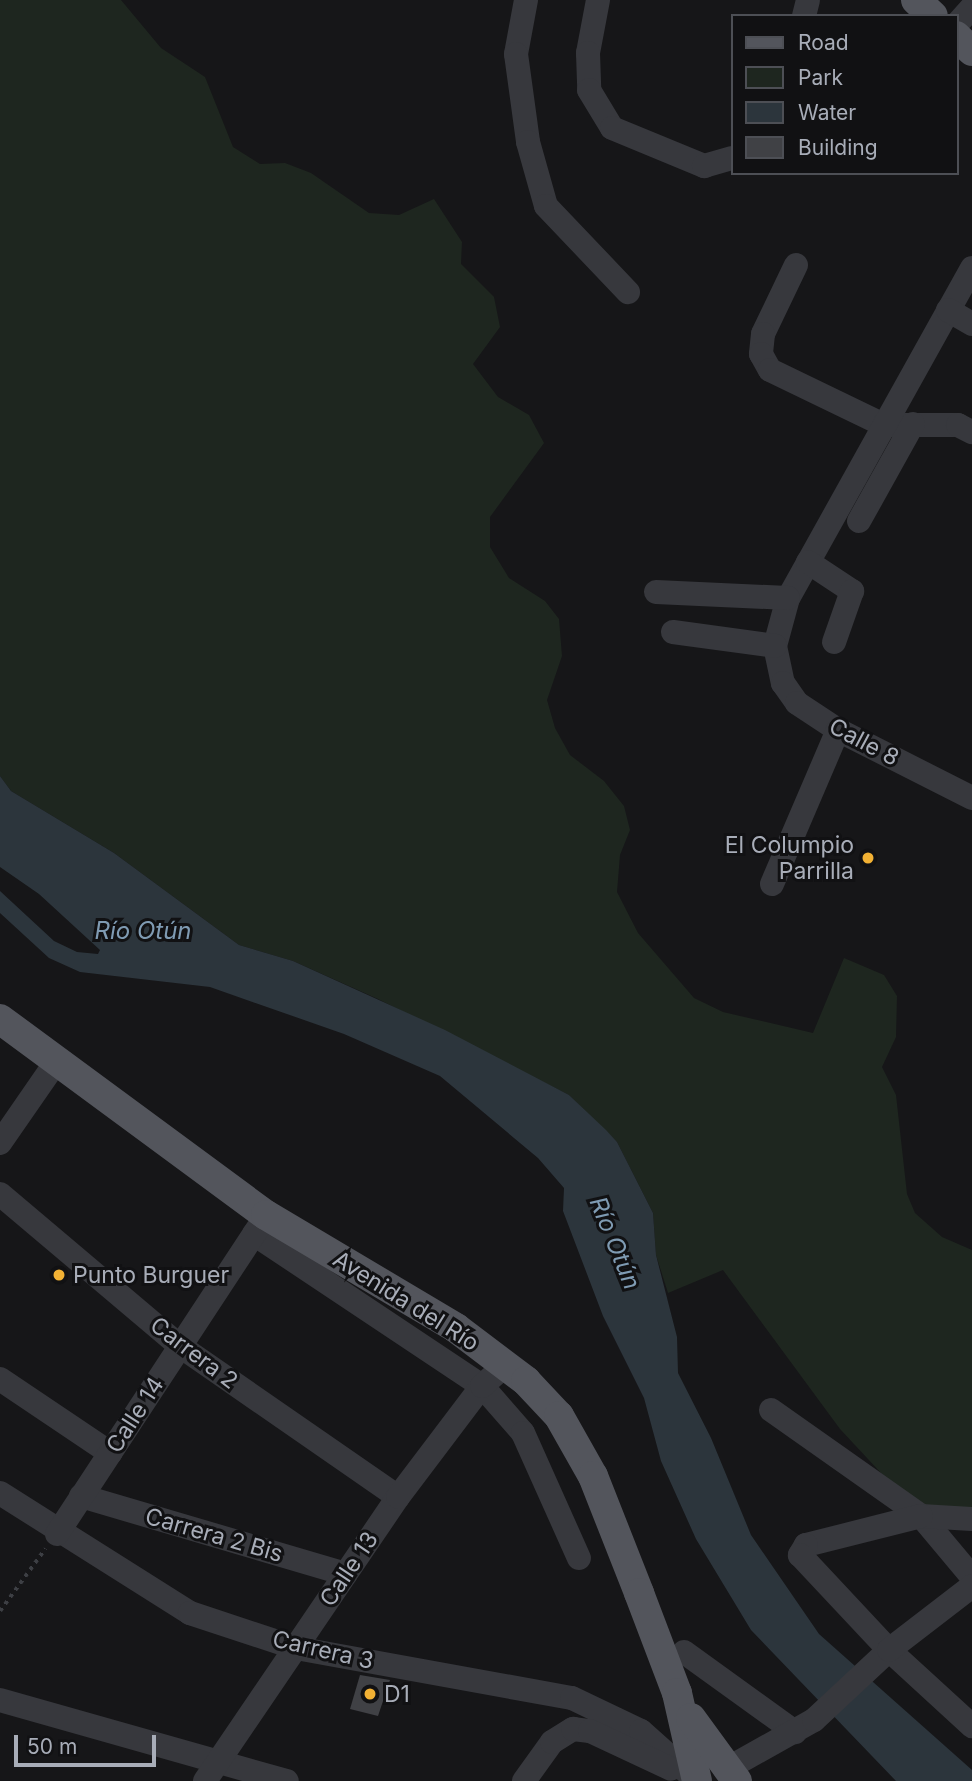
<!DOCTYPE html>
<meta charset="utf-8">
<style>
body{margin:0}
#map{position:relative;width:972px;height:1781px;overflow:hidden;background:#161618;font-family:Inter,sans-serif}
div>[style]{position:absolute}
.green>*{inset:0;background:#1e261f}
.water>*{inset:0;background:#2c353c}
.building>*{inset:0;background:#404145}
.path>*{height:3.5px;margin-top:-1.75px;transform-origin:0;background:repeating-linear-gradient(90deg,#3d3f44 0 3.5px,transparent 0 8.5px)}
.minor>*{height:24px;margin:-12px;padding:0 12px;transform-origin:12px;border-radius:12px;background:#37383d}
.major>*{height:30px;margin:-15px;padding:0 15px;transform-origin:15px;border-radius:15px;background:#53555c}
.dots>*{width:19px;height:19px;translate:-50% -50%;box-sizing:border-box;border:4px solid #111113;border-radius:50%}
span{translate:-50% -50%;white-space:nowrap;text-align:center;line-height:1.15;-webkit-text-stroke:6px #111113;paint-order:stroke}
.street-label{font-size:23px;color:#a8adb8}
.poi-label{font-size:23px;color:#a8adb8}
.right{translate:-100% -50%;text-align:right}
.left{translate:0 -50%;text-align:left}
.water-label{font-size:24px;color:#7f9bb3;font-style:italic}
.legend{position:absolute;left:731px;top:14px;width:228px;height:161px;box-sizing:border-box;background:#111113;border:2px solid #4d4f55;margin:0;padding:9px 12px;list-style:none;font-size:21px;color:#a8adb8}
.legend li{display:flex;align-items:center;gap:14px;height:35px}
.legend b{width:35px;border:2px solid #4d4f55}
.scale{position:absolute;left:14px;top:1735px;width:142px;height:32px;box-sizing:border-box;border:4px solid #a8adb8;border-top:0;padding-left:9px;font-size:21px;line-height:24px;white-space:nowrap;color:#a8adb8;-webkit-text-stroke:5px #111113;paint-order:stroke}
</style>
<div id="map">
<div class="green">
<div style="clip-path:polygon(0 0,121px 0,161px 48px,205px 77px,233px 147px,260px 164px,285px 163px,311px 173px,369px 213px,399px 215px,434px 199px,462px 242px,461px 264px,494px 297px,500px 327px,473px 364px,498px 397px,529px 415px,544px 443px,490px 517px,490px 547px,509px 578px,545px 601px,559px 619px,562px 656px,547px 700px,555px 728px,570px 755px,604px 781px,624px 806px,630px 830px,620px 855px,617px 892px,638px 933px,694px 998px,723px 1012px,813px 1033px,844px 958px,884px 975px,897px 996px,896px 1037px,882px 1067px,896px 1095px,907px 1194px,915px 1213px,942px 1237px,972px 1250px,972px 1519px,921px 1516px,840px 1429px,723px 1270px,668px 1293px,656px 1255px,653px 1213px,617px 1142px,569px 1095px,378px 999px,293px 961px,239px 945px,114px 853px,11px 791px,0 776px)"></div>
</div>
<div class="water">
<div style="clip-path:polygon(0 776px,11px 791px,114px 853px,239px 945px,293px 961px,445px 1030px,569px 1095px,606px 1130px,617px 1142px,653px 1213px,656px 1255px,677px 1337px,678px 1373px,711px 1438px,751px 1535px,819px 1634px,972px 1770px,972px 1781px,896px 1781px,751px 1630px,696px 1539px,661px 1461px,644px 1398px,603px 1316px,563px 1211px,564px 1188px,538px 1158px,440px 1076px,344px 1034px,210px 987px,80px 972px,49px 958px,0 913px,0 891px,54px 941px,77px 952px,98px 954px,100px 950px,39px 894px,0 867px)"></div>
</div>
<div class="building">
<div style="clip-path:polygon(360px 1675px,390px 1680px,378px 1716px,350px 1709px)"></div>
</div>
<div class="path">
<div style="left:0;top:1611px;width:77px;rotate:-54deg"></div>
</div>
<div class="minor">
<div style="left:526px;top:0;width:55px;rotate:100.5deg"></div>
<div style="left:516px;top:54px;width:89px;rotate:82.2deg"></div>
<div style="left:528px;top:142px;width:66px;rotate:74.3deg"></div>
<div style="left:546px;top:206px;width:119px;rotate:46.4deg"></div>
<div style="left:598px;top:0;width:54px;rotate:100.7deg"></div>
<div style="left:588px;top:53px;width:37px;rotate:88deg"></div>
<div style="left:589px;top:90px;width:44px;rotate:58.8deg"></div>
<div style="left:612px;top:128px;width:100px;rotate:22.4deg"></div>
<div style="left:704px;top:166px;width:29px;rotate:-16deg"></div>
<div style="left:804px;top:16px;width:16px;rotate:-76deg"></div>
<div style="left:956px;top:25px;width:24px;rotate:-48deg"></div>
<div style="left:796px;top:265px;width:76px;rotate:115.6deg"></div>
<div style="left:763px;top:334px;width:20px;rotate:96deg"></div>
<div style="left:761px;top:354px;width:18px;rotate:61deg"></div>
<div style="left:770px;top:370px;width:127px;rotate:25.8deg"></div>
<div style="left:884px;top:425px;width:74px"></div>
<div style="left:958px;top:425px;width:16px;rotate:27deg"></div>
<div style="left:972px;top:268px;width:378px;rotate:119.1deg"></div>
<div style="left:788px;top:598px;width:50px;rotate:105.2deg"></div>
<div style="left:775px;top:646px;width:38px;rotate:78deg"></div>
<div style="left:783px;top:683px;width:24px;rotate:55deg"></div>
<div style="left:797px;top:703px;width:49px;rotate:33.4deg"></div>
<div style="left:838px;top:730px;width:150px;rotate:26.9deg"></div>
<div style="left:948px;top:310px;width:28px;rotate:30deg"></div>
<div style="left:859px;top:521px;width:111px;rotate:-60.9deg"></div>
<div style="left:808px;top:562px;width:53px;rotate:33.4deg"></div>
<div style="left:852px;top:591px;width:54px;rotate:109.4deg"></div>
<div style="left:656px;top:592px;width:132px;rotate:2.6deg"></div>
<div style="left:673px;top:632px;width:103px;rotate:7.8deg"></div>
<div style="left:772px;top:884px;width:168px;rotate:-66.8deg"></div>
<div style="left:0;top:1143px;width:98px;rotate:-55.3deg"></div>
<div style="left:0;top:1194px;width:236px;rotate:40.2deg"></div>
<div style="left:180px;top:1346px;width:265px;rotate:34.7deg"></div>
<div style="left:254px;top:1234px;width:274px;rotate:33.7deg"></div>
<div style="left:482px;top:1386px;width:62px;rotate:48.9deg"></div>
<div style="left:523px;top:1433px;width:137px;rotate:65.9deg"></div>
<div style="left:0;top:1379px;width:133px;rotate:33.9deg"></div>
<div style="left:771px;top:1410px;width:184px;rotate:35.2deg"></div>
<div style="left:921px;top:1516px;width:80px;rotate:50.1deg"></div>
<div style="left:0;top:1493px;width:225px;rotate:32.3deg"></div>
<div style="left:190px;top:1613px;width:112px;rotate:18.3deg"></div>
<div style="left:296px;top:1648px;width:280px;rotate:10.3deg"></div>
<div style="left:572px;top:1698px;width:76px;rotate:25.6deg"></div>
<div style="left:641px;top:1731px;width:75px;rotate:41.8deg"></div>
<div style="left:81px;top:1496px;width:276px;rotate:16.4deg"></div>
<div style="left:972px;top:1519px;width:51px;rotate:-176.6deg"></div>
<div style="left:921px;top:1516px;width:119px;rotate:165.8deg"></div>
<div style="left:806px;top:1545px;width:12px;rotate:121deg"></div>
<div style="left:800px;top:1555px;width:130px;rotate:46.9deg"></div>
<div style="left:889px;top:1650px;width:113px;rotate:42.5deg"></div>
<div style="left:57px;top:1534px;width:373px;rotate:-56.7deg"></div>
<div style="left:684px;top:1652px;width:137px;rotate:35.8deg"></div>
<div style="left:0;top:1700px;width:298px;rotate:15.8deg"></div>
<div style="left:725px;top:1770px;width:102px;rotate:-29.3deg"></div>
<div style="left:814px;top:1720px;width:103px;rotate:-43deg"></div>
<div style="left:889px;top:1650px;width:105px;rotate:-37.6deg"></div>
<div style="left:205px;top:1781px;width:343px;rotate:-55.8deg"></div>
<div style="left:398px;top:1497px;width:139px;rotate:-52.9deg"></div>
<div style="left:482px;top:1386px;width:31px;rotate:-42deg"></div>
<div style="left:524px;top:1781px;width:48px;rotate:-54.3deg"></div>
<div style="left:552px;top:1742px;width:25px;rotate:-32deg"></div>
<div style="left:573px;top:1729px;width:17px;rotate:7deg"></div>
<div style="left:590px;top:1731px;width:89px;rotate:25.1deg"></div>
</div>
<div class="major">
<div style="left:916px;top:0;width:23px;rotate:43deg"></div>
<div style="left:956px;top:36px;width:22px;rotate:43deg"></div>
<div style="left:0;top:1019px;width:330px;rotate:36.4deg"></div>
<div style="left:266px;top:1215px;width:221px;rotate:30.7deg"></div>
<div style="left:456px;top:1328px;width:88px;rotate:37.1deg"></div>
<div style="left:526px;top:1381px;width:48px;rotate:46.7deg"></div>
<div style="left:559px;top:1416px;width:69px;rotate:60.5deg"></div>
<div style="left:593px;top:1476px;width:126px;rotate:68.5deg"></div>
<div style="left:639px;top:1593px;width:107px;rotate:69.2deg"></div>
<div style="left:677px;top:1693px;width:90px;rotate:77.2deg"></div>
<div style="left:691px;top:1718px;width:78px;rotate:53.9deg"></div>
</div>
<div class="dots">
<div style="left:868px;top:858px;background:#f2b134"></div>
<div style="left:59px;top:1275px;background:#f2b134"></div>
<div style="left:370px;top:1694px;background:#f2b134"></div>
</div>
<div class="street-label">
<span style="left:864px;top:742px;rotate:28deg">Calle 8</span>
<span style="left:406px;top:1301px;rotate:32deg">Avenida del Río</span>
<span style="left:194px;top:1353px;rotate:37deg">Carrera 2</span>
<span style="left:135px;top:1415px;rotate:-57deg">Calle 14</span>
<span style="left:214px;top:1535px;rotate:16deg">Carrera 2 Bis</span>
<span style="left:349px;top:1569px;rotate:-56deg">Calle 13</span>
<span style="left:323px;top:1650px;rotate:13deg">Carrera 3</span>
</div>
<div class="poi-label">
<span class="right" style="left:854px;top:858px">El Columpio<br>Parrilla</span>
<span class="left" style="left:73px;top:1275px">Punto Burguer</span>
<span class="left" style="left:384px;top:1694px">D1</span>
</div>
<div class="water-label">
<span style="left:143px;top:931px">Río Otún</span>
<span style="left:615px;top:1243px;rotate:68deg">Río Otún</span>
</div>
<ul class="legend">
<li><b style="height:9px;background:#53555c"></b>Road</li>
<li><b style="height:19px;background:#1e261f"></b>Park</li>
<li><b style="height:19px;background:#2c353c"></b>Water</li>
<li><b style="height:19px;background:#404145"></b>Building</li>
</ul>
<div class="scale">50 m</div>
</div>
